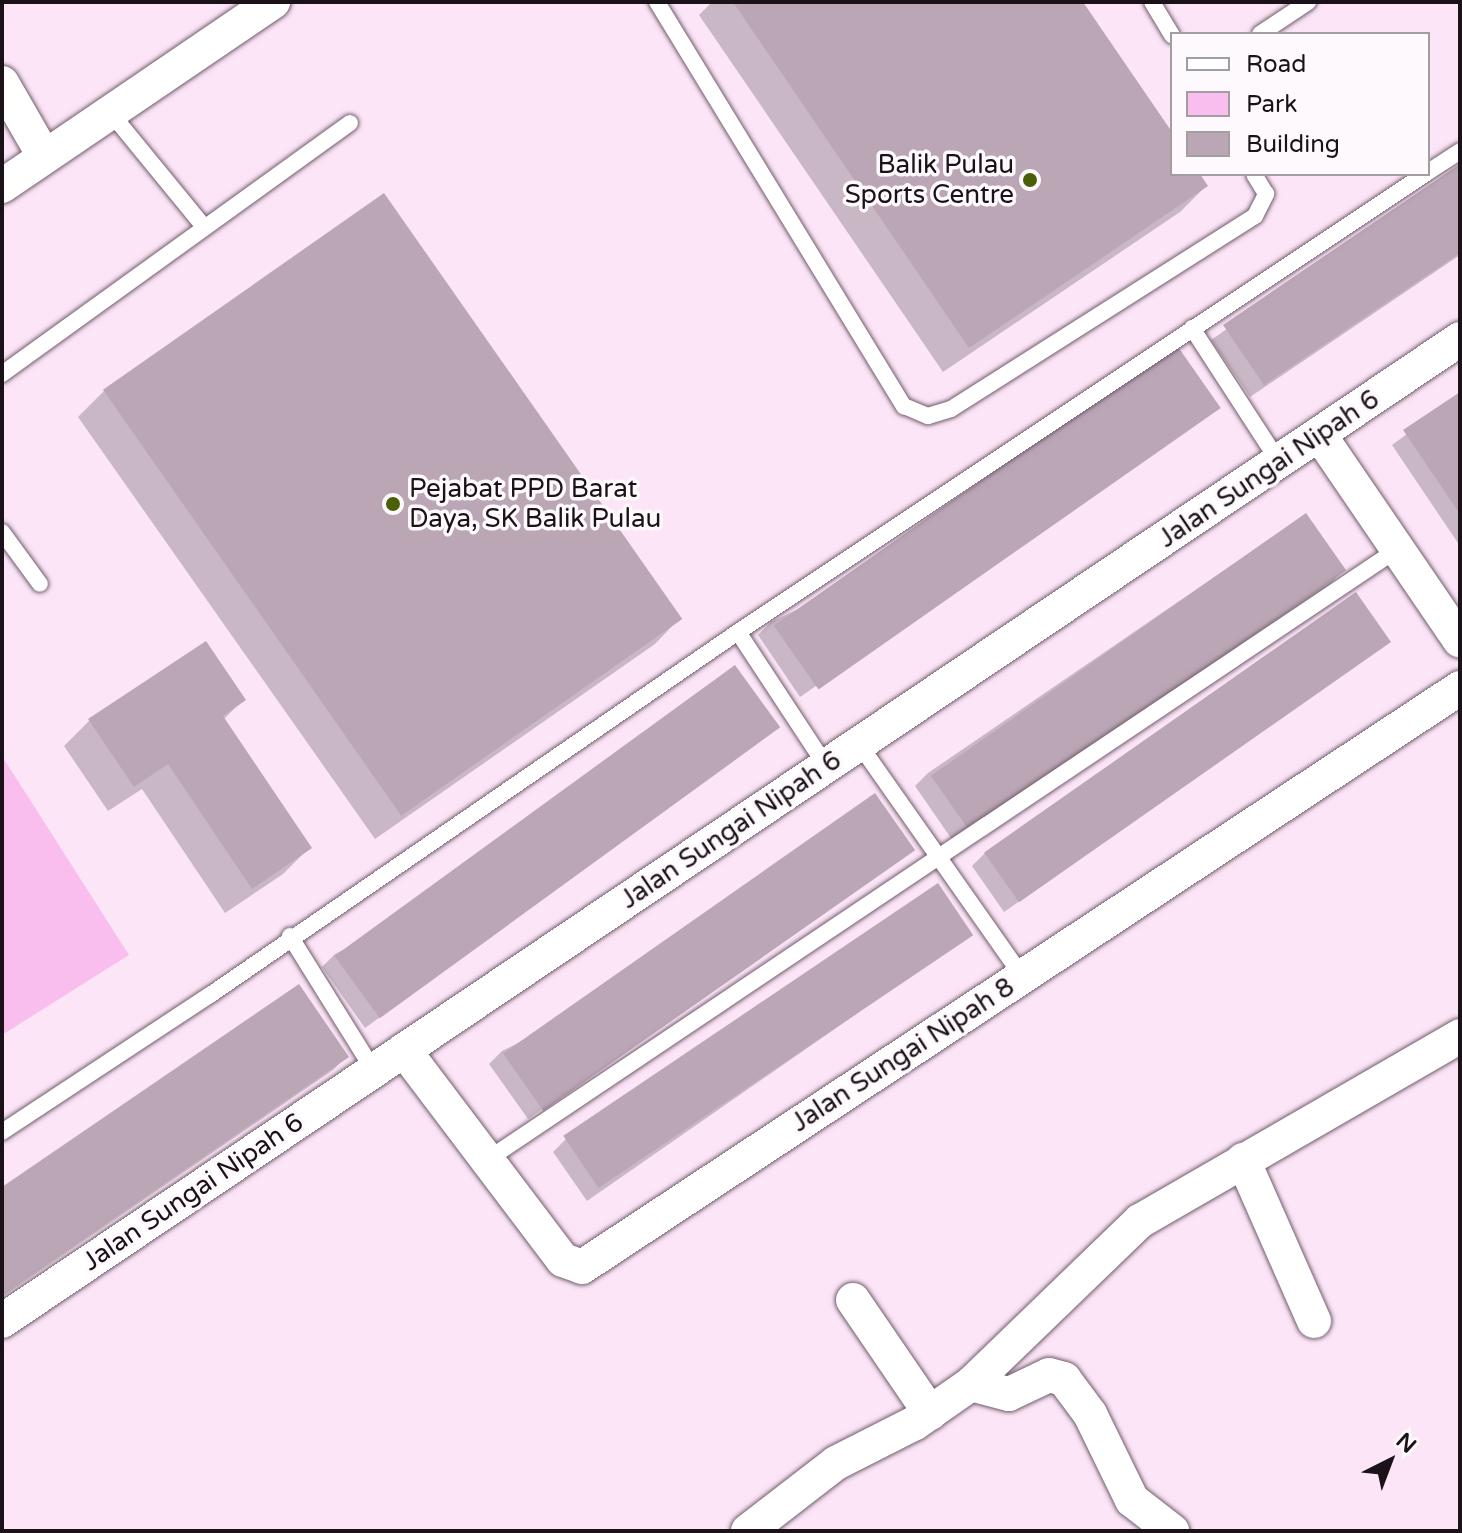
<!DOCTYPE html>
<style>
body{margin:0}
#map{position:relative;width:1462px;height:1533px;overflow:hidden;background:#fce5f7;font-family:"Varela Round",sans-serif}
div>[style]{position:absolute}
.green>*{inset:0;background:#f9beed}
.shadow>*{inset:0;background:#0003}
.building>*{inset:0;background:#bba6b6;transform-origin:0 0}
.roads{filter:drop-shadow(0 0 2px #705d6c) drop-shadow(0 0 2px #705d6c)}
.service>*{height:16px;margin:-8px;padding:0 8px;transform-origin:8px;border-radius:8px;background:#fff}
.minor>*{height:34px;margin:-17px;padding:0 17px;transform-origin:17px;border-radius:17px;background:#fff}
.dots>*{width:22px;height:22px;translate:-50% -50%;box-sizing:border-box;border:4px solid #fdf9fc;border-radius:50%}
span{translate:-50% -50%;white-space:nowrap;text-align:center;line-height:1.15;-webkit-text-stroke:7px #fdf9fc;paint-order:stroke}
.poi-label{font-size:26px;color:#1a1218}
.right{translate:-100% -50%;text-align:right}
.left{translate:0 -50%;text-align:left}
.street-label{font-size:26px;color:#1a1218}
.frame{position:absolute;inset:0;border:4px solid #1a1218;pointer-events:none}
.legend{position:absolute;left:1170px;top:32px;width:260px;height:144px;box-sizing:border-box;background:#fdf9fc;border:2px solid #a29da1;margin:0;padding:10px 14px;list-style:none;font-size:24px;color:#1a1218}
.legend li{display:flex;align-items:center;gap:16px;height:40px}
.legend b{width:40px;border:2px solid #a29da1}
.north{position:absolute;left:1350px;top:1421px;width:80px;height:80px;-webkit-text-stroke:6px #fdf9fc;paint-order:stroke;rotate:42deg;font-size:22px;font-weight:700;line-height:32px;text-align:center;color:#1a1218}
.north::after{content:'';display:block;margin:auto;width:28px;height:36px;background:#1a1218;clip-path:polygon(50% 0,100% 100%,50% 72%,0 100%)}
</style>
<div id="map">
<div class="green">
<div style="clip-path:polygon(2px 756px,129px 955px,2px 1035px)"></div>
</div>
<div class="shadow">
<div style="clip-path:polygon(712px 2px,1081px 2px,1172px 136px,1172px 174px,1198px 174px,1206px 186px,1180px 212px,943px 372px,699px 15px)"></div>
<div style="clip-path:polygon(1460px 167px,1460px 255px,1250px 397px,1211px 340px)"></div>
<div style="clip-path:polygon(104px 391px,680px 618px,655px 644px,375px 839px,78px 417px)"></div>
<div style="clip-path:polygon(1460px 395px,1460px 546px,1392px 445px)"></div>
<div style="clip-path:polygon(1218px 408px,800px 697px,758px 635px,771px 622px)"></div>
<div style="clip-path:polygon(1305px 515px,1343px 571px,1330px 584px,953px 841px,915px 786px,928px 773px)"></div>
<div style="clip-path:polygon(1389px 642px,1004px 912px,972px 866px,985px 853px)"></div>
<div style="clip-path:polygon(243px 700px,223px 720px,309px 848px,283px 874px,225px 913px,142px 789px,108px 811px,64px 746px,90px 720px)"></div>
<div style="clip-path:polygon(778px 728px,365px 1028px,322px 967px,335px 954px)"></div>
<div style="clip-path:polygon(912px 851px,528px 1119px,489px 1064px,502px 1051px)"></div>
<div style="clip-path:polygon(970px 935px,587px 1201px,553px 1152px,566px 1139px)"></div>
<div style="clip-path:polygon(346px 1057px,333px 1070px,2px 1297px,2px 1189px)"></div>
</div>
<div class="building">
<div style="clip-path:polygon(733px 2px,1083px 2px,1172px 132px,1172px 174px,1200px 174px,1208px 186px,969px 348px)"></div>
<div style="clip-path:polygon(1460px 164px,1460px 253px,1264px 385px,1223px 325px)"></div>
<div style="left:384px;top:193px;width:520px;height:343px;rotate:55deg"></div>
<div style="left:1176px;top:344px;width:78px;height:491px;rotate:55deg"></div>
<div style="clip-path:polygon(1460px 392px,1460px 514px,1403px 430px)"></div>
<div style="left:1306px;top:513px;width:70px;height:458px;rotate:55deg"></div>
<div style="left:1356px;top:592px;width:61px;height:454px;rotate:55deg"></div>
<div style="clip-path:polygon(206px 641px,246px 700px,223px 716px,312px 848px,252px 889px,168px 764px,134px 787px,88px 719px)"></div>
<div style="left:735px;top:665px;width:77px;height:495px;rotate:54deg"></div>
<div style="left:875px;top:793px;width:70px;height:454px;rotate:55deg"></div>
<div style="left:938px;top:883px;width:63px;height:452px;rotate:56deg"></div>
<div style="clip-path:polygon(299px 984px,349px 1057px,2px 1295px,2px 1187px)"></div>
</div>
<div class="roads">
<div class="service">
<div style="left:657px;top:2px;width:474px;rotate:58.6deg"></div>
<div style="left:904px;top:406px;width:26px;rotate:23deg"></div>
<div style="left:928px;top:416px;width:24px;rotate:-17deg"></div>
<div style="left:951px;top:409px;width:360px;rotate:-32.4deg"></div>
<div style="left:1255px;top:216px;width:25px;rotate:-63deg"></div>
<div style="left:1266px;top:194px;width:23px;rotate:-121deg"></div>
<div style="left:1152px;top:2px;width:39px;rotate:59deg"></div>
<div style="left:1260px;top:34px;width:58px;rotate:-33.7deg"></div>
<div style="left:110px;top:112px;width:149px;rotate:50.7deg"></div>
<div style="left:1428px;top:172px;width:38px;rotate:-33deg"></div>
<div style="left:1192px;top:328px;width:160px;rotate:57deg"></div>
<div style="left:2px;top:374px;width:429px;rotate:-35.8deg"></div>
<div style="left:2px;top:532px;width:64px;rotate:53.8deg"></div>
<div style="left:738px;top:632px;width:826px;rotate:-33.69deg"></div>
<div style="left:859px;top:744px;width:284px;rotate:54.9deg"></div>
<div style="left:290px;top:936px;width:159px;rotate:58.1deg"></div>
<div style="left:2px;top:1132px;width:249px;rotate:-33.4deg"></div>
<div style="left:210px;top:995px;width:641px;rotate:-34.51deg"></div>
<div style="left:738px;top:632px;width:160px;rotate:56.7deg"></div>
<div style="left:487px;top:1160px;width:1097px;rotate:-33.85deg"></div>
</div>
<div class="minor">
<div style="left:2px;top:83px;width:84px;rotate:60.1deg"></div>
<div style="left:2px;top:186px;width:328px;rotate:-34.2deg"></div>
<div style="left:1319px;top:434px;width:250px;rotate:55.7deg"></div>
<div style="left:404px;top:1050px;width:263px;rotate:52.9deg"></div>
<div style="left:563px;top:1260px;width:20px;rotate:20deg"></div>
<div style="left:582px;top:1267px;width:1052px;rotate:-33.4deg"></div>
<div style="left:1243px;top:1160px;width:176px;rotate:66.2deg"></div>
<div style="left:853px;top:1300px;width:137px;rotate:55.7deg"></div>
<div style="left:2px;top:1321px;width:1758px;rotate:-33.96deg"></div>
<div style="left:971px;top:1384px;width:39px;rotate:15deg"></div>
<div style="left:1009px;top:1394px;width:44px;rotate:-25.4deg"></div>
<div style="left:1049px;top:1375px;width:16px;rotate:15deg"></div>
<div style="left:1064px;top:1379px;width:44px;rotate:53.4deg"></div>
<div style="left:1090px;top:1414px;width:96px;rotate:64deg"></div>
<div style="left:1132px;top:1500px;width:51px;rotate:37.8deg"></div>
<div style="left:748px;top:1531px;width:111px;rotate:-37.7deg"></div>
<div style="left:836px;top:1463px;width:89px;rotate:-26.9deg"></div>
<div style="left:915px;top:1423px;width:68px;rotate:-34.9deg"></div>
<div style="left:971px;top:1384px;width:235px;rotate:-44deg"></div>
<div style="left:1140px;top:1221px;width:370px;rotate:-30deg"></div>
</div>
</div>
<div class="dots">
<div style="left:1030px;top:180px;background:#4a5f08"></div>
<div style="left:393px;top:504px;background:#4a5f08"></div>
</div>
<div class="poi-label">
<span class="right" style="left:1014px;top:180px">Balik Pulau<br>Sports Centre</span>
<span class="left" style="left:409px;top:504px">Pejabat PPD Barat<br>Daya, SK Balik Pulau</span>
</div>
<div class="street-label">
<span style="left:1269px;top:469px;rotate:-34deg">Jalan Sungai Nipah 6</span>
<span style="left:731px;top:830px;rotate:-34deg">Jalan Sungai Nipah 6</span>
<span style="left:903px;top:1055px;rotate:-33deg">Jalan Sungai Nipah 8</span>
<span style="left:193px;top:1192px;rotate:-34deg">Jalan Sungai Nipah 6</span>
</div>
<div class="frame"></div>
<ul class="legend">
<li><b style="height:10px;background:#fff"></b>Road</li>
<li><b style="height:22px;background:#f9beed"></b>Park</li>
<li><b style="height:22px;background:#bba6b6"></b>Building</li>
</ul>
<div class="north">N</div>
</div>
